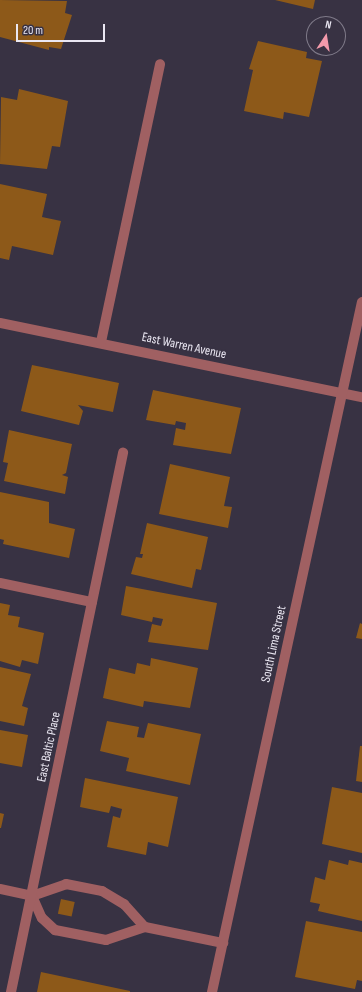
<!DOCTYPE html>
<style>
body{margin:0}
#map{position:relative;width:362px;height:992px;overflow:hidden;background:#383243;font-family:"Sofia Sans Condensed",sans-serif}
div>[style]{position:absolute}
.building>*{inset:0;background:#8d5919;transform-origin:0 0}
.minor>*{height:10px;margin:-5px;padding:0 5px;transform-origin:5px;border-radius:5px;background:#a06062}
span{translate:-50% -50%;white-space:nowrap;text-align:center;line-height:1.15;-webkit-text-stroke:4px #383243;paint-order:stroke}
.street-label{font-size:13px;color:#eae7f2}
.north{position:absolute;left:306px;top:16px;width:40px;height:40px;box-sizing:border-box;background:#383243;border:1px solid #7f7a89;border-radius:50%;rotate:12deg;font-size:11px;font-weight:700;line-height:16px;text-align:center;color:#eae7f2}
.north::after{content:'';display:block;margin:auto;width:14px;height:18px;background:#f39aab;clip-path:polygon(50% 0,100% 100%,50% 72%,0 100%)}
.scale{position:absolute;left:16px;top:24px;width:89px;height:18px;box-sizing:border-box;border:2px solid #eae7f2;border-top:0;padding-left:5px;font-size:12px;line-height:14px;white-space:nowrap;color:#eae7f2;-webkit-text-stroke:3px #383243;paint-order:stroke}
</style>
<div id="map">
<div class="building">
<div style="clip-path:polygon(0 0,67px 1px,65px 13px,72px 15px,61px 49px,49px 47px,49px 50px,0 37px)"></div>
<div style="clip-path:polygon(275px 0,315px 0,313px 9px)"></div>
<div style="clip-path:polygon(258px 41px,307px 52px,306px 58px,322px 61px,309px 117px,284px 112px,283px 119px,244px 111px,253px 70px,249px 69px)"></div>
<div style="clip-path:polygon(19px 89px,68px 101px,60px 147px,52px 146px,47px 169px,0 164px,1px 97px,17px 100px)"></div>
<div style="clip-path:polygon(0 184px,47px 194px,42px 217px,61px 221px,53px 255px,12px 246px,9px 260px,0 258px)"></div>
<div style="clip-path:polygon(32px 365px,119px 383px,113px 412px,78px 405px,83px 411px,79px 425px,21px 411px)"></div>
<div style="clip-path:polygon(153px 390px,241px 408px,231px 454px,173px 445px,176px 428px,185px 430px,186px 423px,176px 421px,175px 425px,146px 420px)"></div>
<div style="clip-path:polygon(9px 430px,72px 444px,66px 473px,62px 475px,68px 477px,65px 494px,4px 481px,8px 463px,3px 462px)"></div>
<div style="clip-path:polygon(170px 464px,230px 477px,224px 506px,232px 507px,228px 528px,159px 514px)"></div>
<div style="clip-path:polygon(0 492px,49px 502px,49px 523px,75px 529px,69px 558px,3px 544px,4px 540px,0 539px)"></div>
<div style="clip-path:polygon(147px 523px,208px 537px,201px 570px,196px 569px,192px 588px,131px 574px,136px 557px,142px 558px,143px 554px,140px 554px)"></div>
<div style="clip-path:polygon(126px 586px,217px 603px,208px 650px,148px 642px,152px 624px,161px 626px,163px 619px,153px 617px,152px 622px,121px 615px)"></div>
<div style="clip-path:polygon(0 603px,10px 605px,8px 615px,20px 617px,18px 627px,44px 633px,38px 664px,22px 660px,20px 667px,0 661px)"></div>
<div style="clip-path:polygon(360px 623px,362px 624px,362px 639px,356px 638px)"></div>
<div style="clip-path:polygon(151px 658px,198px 668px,190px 708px,144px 701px,143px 707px,103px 698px,109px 668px,135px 674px,137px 663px,150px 666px)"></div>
<div style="clip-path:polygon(0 667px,31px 674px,22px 706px,28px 708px,24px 726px,0 721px)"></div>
<div style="clip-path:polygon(107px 721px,139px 727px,137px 737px,144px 738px,148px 723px,201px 734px,190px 785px,126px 771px,129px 758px,100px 751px)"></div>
<div style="clip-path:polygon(0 730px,28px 735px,22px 767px,0 763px)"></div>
<div style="clip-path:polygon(360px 746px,362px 746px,362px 782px,356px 781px)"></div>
<div style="clip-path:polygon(85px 778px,178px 797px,168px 847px,148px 842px,146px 855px,107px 847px,113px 816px,120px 818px,122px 809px,111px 806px,109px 813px,80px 807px)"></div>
<div style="clip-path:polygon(332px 787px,362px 793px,362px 853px,322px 844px)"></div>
<div style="clip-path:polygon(0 813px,4px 814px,1px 828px,0 828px)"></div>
<div style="clip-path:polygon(329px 860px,348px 865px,349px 860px,362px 863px,362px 921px,318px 911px,320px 904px,310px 902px,315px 877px,325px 880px)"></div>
<div style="left:61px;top:899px;width:14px;height:15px;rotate:12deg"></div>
<div style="clip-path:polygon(306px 921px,362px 932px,362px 981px,357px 980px,355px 989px,295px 977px)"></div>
<div style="clip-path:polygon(41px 972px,130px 991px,130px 992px,37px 992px)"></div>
</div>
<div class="minor">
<div style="left:0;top:323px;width:369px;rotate:11.6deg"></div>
<div style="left:101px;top:342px;width:284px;rotate:-78deg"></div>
<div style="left:0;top:583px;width:94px;rotate:11.7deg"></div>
<div style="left:0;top:889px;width:33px;rotate:12deg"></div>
<div style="left:32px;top:896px;width:36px;rotate:-19deg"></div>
<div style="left:66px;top:884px;width:37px;rotate:11deg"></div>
<div style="left:102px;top:891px;width:26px;rotate:31deg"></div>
<div style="left:124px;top:904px;width:31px;rotate:48deg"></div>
<div style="left:32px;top:896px;width:24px;rotate:66deg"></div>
<div style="left:42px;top:918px;width:18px;rotate:43deg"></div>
<div style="left:55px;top:930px;width:52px;rotate:11.1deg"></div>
<div style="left:106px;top:940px;width:41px;rotate:-18.4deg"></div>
<div style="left:145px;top:927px;width:80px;rotate:11.6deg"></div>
<div style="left:11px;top:992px;width:551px;rotate:-78.26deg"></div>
<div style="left:212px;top:992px;width:706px;rotate:-77.74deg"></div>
</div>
<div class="street-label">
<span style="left:184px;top:346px;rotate:12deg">East Warren Avenue</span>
<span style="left:274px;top:644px;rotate:-78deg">South Lima Street</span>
<span style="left:49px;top:747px;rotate:-78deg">East Baltic Place</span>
</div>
<div class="north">N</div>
<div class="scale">20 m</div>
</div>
